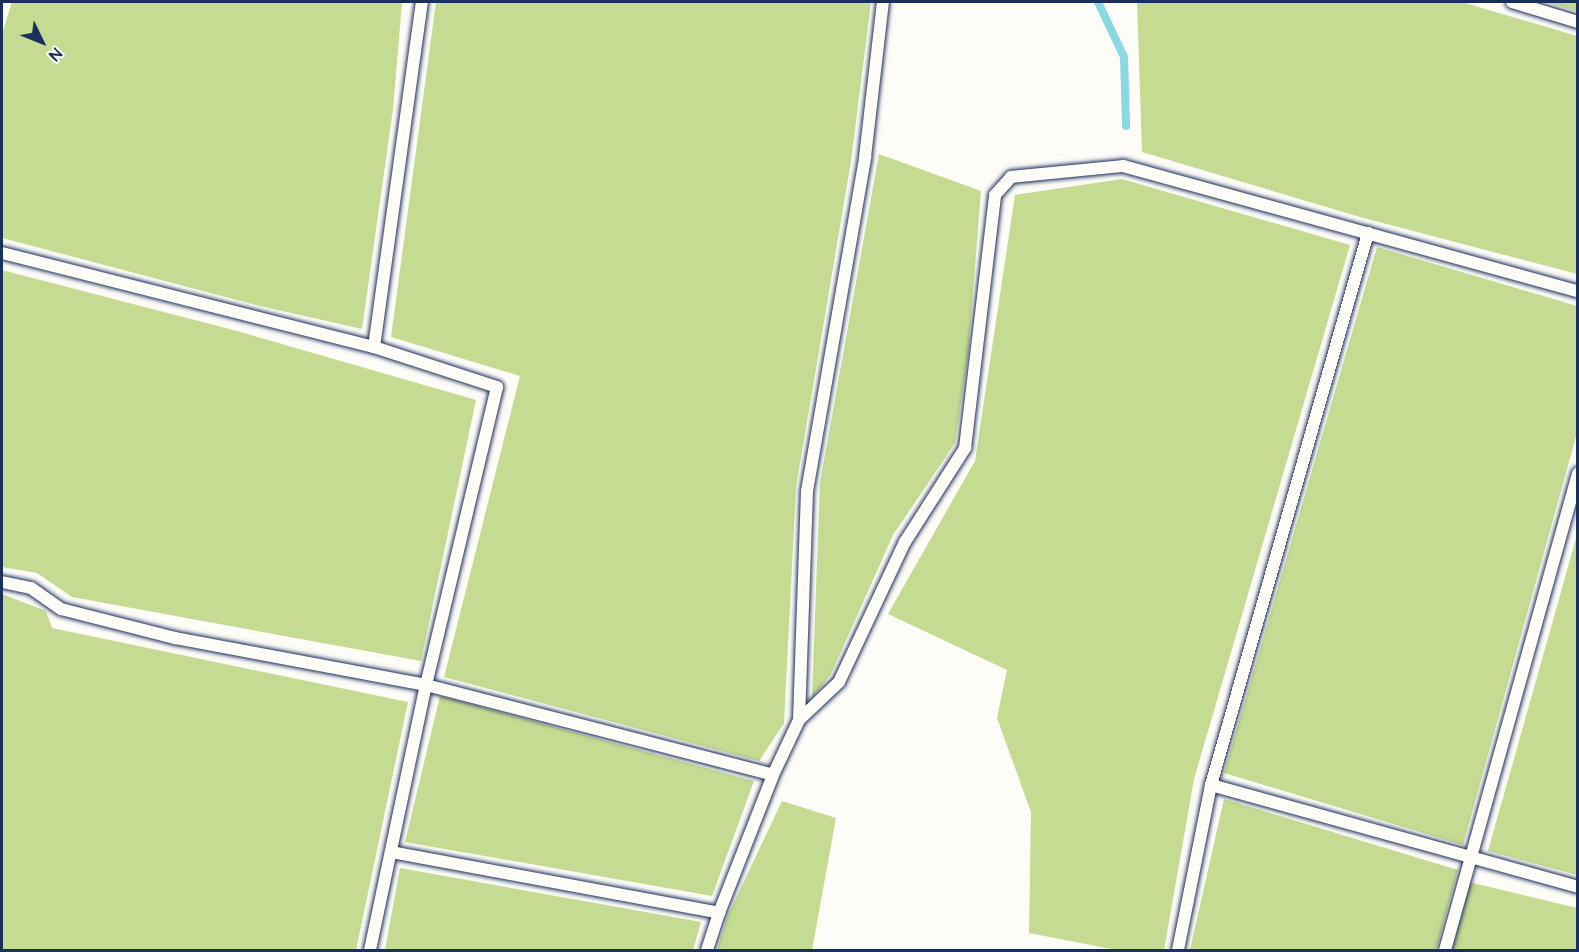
<!DOCTYPE html>
<style>
body{margin:0}
#map{position:relative;width:1579px;height:952px;overflow:hidden;background:#fdfcf7;font-family:"Architects Daughter",sans-serif}
div>[style]{position:absolute}
.green>*{inset:0;background:#c4db91}
.stream>*{height:8px;margin:-4px;padding:0 4px;transform-origin:4px;border-radius:4px;background:#88d9e2}
.roads{filter:drop-shadow(0 0 2px #1b2f5e) drop-shadow(0 0 2px #1b2f5e)}
.lane>*{height:12px;margin:-6px;padding:0 6px;transform-origin:6px;border-radius:6px;background:#fdfcf7}
span{translate:-50% -50%;white-space:nowrap;text-align:center;line-height:1.15;-webkit-text-stroke:6px #fdfcf7;paint-order:stroke}
.frame{position:absolute;inset:0;border:3px solid #1b2f5e;pointer-events:none}
.north{position:absolute;left:12px;top:12px;width:60px;height:60px;-webkit-text-stroke:4px #fdfcf7;paint-order:stroke;rotate:133deg;font-size:16px;font-weight:700;line-height:24px;text-align:center;color:#1b2f5e}
.north::after{content:'';display:block;margin:auto;width:21px;height:27px;background:#1b2f5e;clip-path:polygon(50% 0,100% 100%,50% 72%,0 100%)}
</style>
<div id="map">
<div class="green">
<div style="clip-path:polygon(12px 2px,402px 2px,393px 109px,362px 329px,256px 305px,2px 238px,2px 34px)"></div>
<div style="clip-path:polygon(436px 2px,871px 2px,851px 161px,796px 487px,784px 723px,759px 761px,444px 677px,520px 376px,391px 337px)"></div>
<div style="clip-path:polygon(1137px 2px,1462px 2px,1577px 36px,1577px 274px,1360px 217px,1142px 152px)"></div>
<div style="clip-path:polygon(1546px 2px,1577px 2px,1577px 11px)"></div>
<div style="clip-path:polygon(879px 154px,981px 191px,968px 355px,955px 443px,893px 535px,831px 674px,812px 698px,820px 483px)"></div>
<div style="clip-path:polygon(1122px 179px,1350px 245px,1194px 779px,1164px 950px,1116px 950px,1029px 933px,1031px 812px,997px 718px,1007px 670px,888px 614px,975px 461px,1015px 195px)"></div>
<div style="clip-path:polygon(1377px 247px,1577px 306px,1577px 433px,1463px 845px,1224px 773px)"></div>
<div style="clip-path:polygon(2px 270px,237px 331px,476px 400px,421px 661px,72px 597px,37px 573px,2px 567px)"></div>
<div style="clip-path:polygon(1577px 535px,1577px 875px,1488px 851px)"></div>
<div style="clip-path:polygon(2px 594px,46px 611px,52px 628px,408px 702px,356px 950px,2px 950px)"></div>
<div style="clip-path:polygon(440px 696px,754px 781px,712px 896px,405px 842px)"></div>
<div style="clip-path:polygon(1224px 799px,1458px 870px,1436px 950px,1190px 950px)"></div>
<div style="clip-path:polygon(782px 801px,836px 818px,812px 950px,717px 950px,728px 915px)"></div>
<div style="clip-path:polygon(400px 868px,701px 922px,693px 950px,385px 950px)"></div>
<div style="clip-path:polygon(1469px 882px,1577px 908px,1577px 950px,1450px 950px)"></div>
</div>
<div class="stream">
<div style="left:1098px;top:2px;width:61px;rotate:64.7deg"></div>
<div style="left:1124px;top:57px;width:69px;rotate:88.3deg"></div>
</div>
<div class="roads">
<div class="lane">
<div style="left:1512px;top:2px;width:69px;rotate:16.9deg"></div>
<div style="left:2px;top:253px;width:384px;rotate:14.2deg"></div>
<div style="left:374px;top:347px;width:348px;rotate:-82.1deg"></div>
<div style="left:2px;top:582px;width:30px;rotate:12deg"></div>
<div style="left:31px;top:588px;width:37px;rotate:35deg"></div>
<div style="left:61px;top:609px;width:118px;rotate:14.3deg"></div>
<div style="left:175px;top:638px;width:255px;rotate:10.6deg"></div>
<div style="left:426px;top:685px;width:358px;rotate:14.5deg"></div>
<div style="left:773px;top:775px;width:61px;rotate:-64.7deg"></div>
<div style="left:799px;top:720px;width:229px;rotate:-88deg"></div>
<div style="left:807px;top:491px;width:339px;rotate:-80.1deg"></div>
<div style="left:865px;top:157px;width:156px;rotate:-83.4deg"></div>
<div style="left:799px;top:720px;width:55px;rotate:-43.5deg"></div>
<div style="left:839px;top:682px;width:155px;rotate:-64.8deg"></div>
<div style="left:905px;top:542px;width:112px;rotate:-57.4deg"></div>
<div style="left:965px;top:448px;width:255px;rotate:-83.2deg"></div>
<div style="left:995px;top:195px;width:24px;rotate:-48deg"></div>
<div style="left:1011px;top:177px;width:113px;rotate:-5.6deg"></div>
<div style="left:1123px;top:166px;width:472px;rotate:15.4deg"></div>
<div style="left:1211px;top:785px;width:381px;rotate:15.5deg"></div>
<div style="left:391px;top:852px;width:334px;rotate:10.5deg"></div>
<div style="left:719px;top:913px;width:148px;rotate:-68.6deg"></div>
<div style="left:370px;top:950px;width:271px;rotate:-78.1deg"></div>
<div style="left:426px;top:685px;width:306px;rotate:-76.6deg"></div>
<div style="left:497px;top:387px;width:129px;rotate:-162deg"></div>
<div style="left:707px;top:950px;width:39px;rotate:-72deg"></div>
<div style="left:1178px;top:950px;width:168px;rotate:-78.7deg"></div>
<div style="left:1211px;top:785px;width:574px;rotate:-74.12deg"></div>
<div style="left:1445px;top:950px;width:495px;rotate:-74.4deg"></div>
</div>
</div>
<div class="frame"></div>
<div class="north">N</div>
</div>
